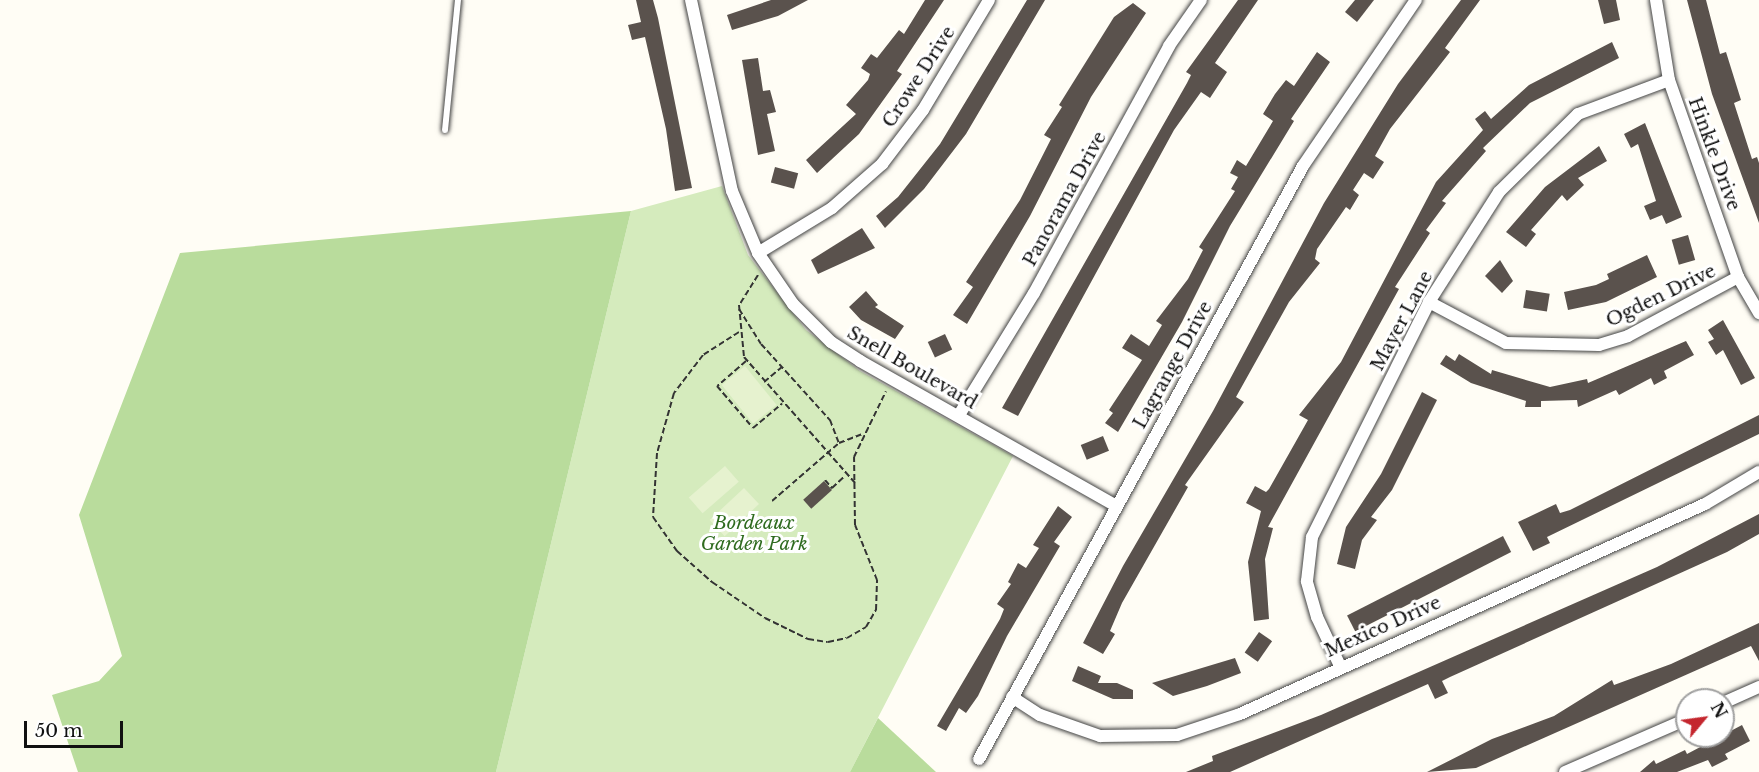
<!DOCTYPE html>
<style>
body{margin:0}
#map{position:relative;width:1759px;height:772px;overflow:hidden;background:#fffdf5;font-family:"Libre Baskerville",serif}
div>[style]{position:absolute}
.green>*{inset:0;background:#d5ebbd}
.forest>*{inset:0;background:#b9dc9c}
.pitch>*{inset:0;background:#e6f2cf;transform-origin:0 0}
.building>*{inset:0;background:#5a524d;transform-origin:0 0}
.path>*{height:2px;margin-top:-1px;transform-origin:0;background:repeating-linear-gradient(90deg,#333 0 6px,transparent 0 9px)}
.roads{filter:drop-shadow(0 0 2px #444) drop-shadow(0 0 2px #444)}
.service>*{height:6px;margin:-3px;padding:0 3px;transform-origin:3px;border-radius:3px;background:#fff}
.minor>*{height:12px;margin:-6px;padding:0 6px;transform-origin:6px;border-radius:6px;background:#fff}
span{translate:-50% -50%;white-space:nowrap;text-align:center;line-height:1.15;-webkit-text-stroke:6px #fff;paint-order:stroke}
.street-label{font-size:18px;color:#111}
.park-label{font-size:18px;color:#2f6b1f;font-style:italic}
.north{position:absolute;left:1675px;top:688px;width:60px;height:60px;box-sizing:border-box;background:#fff;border:2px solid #a0a0a0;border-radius:50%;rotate:61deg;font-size:16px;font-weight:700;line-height:24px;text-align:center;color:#111}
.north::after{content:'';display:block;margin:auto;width:21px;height:27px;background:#c4262e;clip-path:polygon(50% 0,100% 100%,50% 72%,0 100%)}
.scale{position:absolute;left:24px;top:721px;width:99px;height:27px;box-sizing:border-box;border:3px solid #111;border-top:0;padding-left:8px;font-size:18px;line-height:21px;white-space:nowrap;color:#111;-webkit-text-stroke:4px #fff;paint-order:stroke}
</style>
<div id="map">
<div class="green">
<div style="clip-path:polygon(722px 186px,748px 255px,806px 330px,860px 371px,1013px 456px,850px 772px,496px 772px,631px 211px)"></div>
</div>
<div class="forest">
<div style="clip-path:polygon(631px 211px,496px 772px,78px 772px,52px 695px,99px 681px,122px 656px,79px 515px,180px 253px)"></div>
<div style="clip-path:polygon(878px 718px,936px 772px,850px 772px)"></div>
</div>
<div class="pitch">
<div style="left:745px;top:366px;width:50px;height:30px;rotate:51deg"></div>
<div style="left:725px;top:466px;width:21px;height:48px;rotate:49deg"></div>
<div style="left:744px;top:488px;width:22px;height:47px;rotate:47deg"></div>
</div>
<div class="building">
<div style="clip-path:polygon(636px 0,653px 0,658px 18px,692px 188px,675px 191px,666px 129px,645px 37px,632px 40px,628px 25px,641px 22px)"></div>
<div style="clip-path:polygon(771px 0,808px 0,778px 16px,732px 30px,727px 15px)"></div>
<div style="clip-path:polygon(925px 0,944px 0,897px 71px,902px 74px,859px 134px,817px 173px,806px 160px,856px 114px,846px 105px,868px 80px,870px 74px,861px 68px,871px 54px,877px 58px,899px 30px,904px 34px)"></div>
<div style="clip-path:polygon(1027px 0,1045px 0,966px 134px,924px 189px,885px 228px,876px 216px,898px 197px,940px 144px)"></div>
<div style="clip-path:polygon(1238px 0,1258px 0,1215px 63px,1227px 72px,1210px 98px,1201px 92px,1174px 130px,1018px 416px,1002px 408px,1187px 83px,1191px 75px,1186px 72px)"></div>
<div style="clip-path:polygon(1355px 0,1374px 0,1357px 22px,1345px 12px)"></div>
<div style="clip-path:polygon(1461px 0,1480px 0,1445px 48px,1450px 52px,1390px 129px,1375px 156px,1384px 162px,1373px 179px,1364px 173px,1353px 190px,1359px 195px,1350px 210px,1346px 207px,1317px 249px,1315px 259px,1320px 263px,1289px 302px,1236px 397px,1244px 402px,1185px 485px,1188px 487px,1122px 603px,1110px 631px,1115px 634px,1103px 654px,1083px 643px,1123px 566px,1213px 411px,1324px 203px,1398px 84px)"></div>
<div style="clip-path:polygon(1598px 0,1616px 0,1620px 20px,1604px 24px)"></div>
<div style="clip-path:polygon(1687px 0,1706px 0,1720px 54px,1726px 52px,1741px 100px,1734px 103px,1752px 159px,1757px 157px,1759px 163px,1759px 223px,1712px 94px)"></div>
<div style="clip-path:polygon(1133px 3px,1146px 13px,1091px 97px,1030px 216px,967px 324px,953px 315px,973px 287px,966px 282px,1020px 200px,1051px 139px,1044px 135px,1062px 107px,1059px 105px,1114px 17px)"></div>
<div style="clip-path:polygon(1612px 42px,1619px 58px,1530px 103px,1483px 148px,1486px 151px,1442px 201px,1446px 203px,1426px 230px,1430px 233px,1395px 287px,1399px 289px,1268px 527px,1273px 528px,1265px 559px,1269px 619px,1254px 621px,1248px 562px,1261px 511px,1246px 503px,1255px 486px,1266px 492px,1269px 489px,1308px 420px,1299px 415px,1341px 362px,1436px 182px,1483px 130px,1475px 119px,1485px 111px,1491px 119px,1529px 85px)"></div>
<div style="clip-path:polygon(1317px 52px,1330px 62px,1291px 119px,1294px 121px,1230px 226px,1182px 322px,1118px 432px,1105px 423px,1113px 413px,1109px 410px,1142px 360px,1122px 348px,1131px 334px,1149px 346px,1162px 325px,1156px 321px,1188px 279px,1203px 250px,1199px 247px,1235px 191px,1231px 189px,1238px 177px,1230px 173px,1237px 160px,1246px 166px,1273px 121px,1263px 114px,1275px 94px,1286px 80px,1294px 86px)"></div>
<div style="clip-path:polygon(758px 58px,763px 91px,770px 90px,776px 112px,767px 114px,775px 151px,758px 155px,742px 60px)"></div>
<div style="clip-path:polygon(1645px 123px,1682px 217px,1666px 224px,1662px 215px,1650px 220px,1644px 206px,1656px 201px,1638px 144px,1631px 148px,1624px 134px)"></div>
<div style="clip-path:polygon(1599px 146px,1607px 161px,1578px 178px,1584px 185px,1567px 201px,1562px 195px,1531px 230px,1536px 234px,1526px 247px,1506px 232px,1545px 187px)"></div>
<div style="left:775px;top:167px;width:24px;height:16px;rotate:15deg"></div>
<div style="clip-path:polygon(862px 228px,875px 248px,818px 274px,811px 260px)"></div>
<div style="left:1688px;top:235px;width:26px;height:17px;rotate:74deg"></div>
<div style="clip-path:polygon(1647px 255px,1657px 277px,1606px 302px,1568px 310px,1564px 292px,1596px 285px,1609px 279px,1607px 274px)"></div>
<div style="clip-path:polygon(1500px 260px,1513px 281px,1502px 293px,1485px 276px)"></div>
<div style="left:1526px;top:290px;width:24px;height:18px;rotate:9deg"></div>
<div style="clip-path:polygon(866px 291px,878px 305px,875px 307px,904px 326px,895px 339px,861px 320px,849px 307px)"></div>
<div style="clip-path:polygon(1723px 320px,1755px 378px,1741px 385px,1723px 350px,1716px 355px,1708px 342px,1714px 339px,1708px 330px)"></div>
<div style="left:945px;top:334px;width:17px;height:19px;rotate:65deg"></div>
<div style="clip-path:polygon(1686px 341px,1694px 355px,1664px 371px,1667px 378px,1654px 385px,1651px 378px,1619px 395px,1616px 390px,1578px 407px,1577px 400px,1541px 401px,1541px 407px,1525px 407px,1526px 401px,1471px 383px,1440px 364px,1446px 355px,1455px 361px,1459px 354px,1491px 374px,1492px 370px,1550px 387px,1587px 379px,1588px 383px)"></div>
<div style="clip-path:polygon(1422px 392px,1437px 400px,1392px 490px,1371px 517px,1377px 520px,1362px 540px,1355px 569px,1337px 564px,1346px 527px,1381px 474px)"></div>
<div style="clip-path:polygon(1759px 415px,1759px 434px,1547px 537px,1550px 543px,1533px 551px,1518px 522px,1556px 504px,1560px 513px,1570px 510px)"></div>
<div style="left:1103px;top:436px;width:16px;height:24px;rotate:68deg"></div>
<div style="left:824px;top:481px;width:12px;height:28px;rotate:48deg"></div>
<div style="clip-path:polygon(1058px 506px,1072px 517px,1054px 542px,1060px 546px,1007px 636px,978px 696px,966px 713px,959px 708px,946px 731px,937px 726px,1000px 619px,1004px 609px,997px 604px,1011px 584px,1008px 582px,1018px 563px,1026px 568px,1039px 548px,1033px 545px)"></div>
<div style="clip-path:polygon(1759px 514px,1759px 534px,1727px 552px,1450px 677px,1442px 681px,1448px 693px,1435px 699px,1428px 684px,1230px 772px,1186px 772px,1213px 761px,1212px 756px,1321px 715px,1657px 567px)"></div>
<div style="left:1503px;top:536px;width:18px;height:175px;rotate:63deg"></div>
<div style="clip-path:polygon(1759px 623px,1759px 661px,1751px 646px,1476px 768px,1427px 772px,1492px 739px,1554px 716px,1612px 680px,1614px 685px,1671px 664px)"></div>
<div style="left:1259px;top:632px;width:16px;height:25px;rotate:35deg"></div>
<div style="clip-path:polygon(1235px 658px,1241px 673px,1207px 686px,1173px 696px,1152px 683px)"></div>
<div style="clip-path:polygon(1078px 666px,1101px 676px,1098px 683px,1117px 683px,1133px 690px,1133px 699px,1113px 699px,1072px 681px)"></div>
<div style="clip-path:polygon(1742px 725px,1750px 741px,1725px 754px,1728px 759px,1712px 767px,1708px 760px,1677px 772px,1640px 772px,1654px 760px,1656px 764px,1685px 750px,1687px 754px)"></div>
</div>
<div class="path">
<div style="left:758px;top:275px;width:36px;rotate:122deg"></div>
<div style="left:739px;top:305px;width:52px;rotate:84.5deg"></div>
<div style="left:744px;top:357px;width:168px;rotate:48.6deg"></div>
<div style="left:739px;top:309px;width:41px;rotate:57.8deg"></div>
<div style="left:761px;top:344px;width:103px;rotate:47.8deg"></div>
<div style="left:830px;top:420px;width:25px;rotate:69deg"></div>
<div style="left:739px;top:332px;width:43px;rotate:147.4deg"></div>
<div style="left:703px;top:355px;width:48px;rotate:127.3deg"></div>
<div style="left:674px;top:393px;width:62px;rotate:105.8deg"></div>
<div style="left:657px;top:453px;width:64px;rotate:93.6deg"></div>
<div style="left:653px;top:517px;width:42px;rotate:54.8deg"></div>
<div style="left:677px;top:551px;width:47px;rotate:41.5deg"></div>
<div style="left:712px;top:582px;width:64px;rotate:34.2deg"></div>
<div style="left:765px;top:618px;width:48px;rotate:26deg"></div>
<div style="left:808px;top:639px;width:20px;rotate:9deg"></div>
<div style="left:828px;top:642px;width:19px;rotate:-12deg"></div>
<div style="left:847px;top:638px;width:22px;rotate:-30deg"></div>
<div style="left:866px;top:627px;width:20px;rotate:-60deg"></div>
<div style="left:876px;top:610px;width:30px;rotate:-88deg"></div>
<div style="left:877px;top:580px;width:59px;rotate:-111.8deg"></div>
<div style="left:855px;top:525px;width:68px;rotate:-90.8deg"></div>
<div style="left:854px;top:457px;width:73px;rotate:-64.1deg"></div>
<div style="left:746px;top:361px;width:38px;rotate:139deg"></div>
<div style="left:717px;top:386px;width:55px;rotate:49.4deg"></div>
<div style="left:753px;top:428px;width:38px;rotate:-40deg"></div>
<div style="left:764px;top:382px;width:23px;rotate:-40deg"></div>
<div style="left:825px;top:480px;width:11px;rotate:49deg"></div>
<div style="left:832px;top:488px;width:16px;rotate:-43deg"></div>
<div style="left:772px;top:501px;width:89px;rotate:-40.9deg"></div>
<div style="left:839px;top:443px;width:25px;rotate:-21deg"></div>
</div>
<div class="roads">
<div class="service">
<div style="left:445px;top:130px;width:131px;rotate:-84.3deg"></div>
</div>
<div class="minor">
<div style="left:691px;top:0;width:195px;rotate:77.9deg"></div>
<div style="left:732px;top:191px;width:67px;rotate:67.2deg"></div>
<div style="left:758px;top:253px;width:62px;rotate:55.5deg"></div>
<div style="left:793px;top:304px;width:54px;rotate:45deg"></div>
<div style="left:831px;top:342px;width:35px;rotate:33deg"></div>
<div style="left:860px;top:361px;width:294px;rotate:29.5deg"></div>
<div style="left:1656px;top:0;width:81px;rotate:80.8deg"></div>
<div style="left:1669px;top:80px;width:209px;rotate:70.7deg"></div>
<div style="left:1738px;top:277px;width:42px;rotate:59.7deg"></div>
<div style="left:758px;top:253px;width:87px;rotate:-31.3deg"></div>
<div style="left:832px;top:208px;width:67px;rotate:-41.3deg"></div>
<div style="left:882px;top:164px;width:68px;rotate:-52.8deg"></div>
<div style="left:923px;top:110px;width:128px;rotate:-59deg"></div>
<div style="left:1429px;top:302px;width:87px;rotate:28deg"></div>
<div style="left:1506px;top:343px;width:93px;rotate:1.2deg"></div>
<div style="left:1599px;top:345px;width:30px;rotate:-17deg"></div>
<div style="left:1628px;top:336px;width:125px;rotate:-28.2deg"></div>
<div style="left:959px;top:415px;width:143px;rotate:-58.4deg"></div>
<div style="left:1034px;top:293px;width:281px;rotate:-61.3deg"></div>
<div style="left:1169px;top:46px;width:56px;rotate:-55.2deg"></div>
<div style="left:1340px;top:666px;width:54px;rotate:-115.1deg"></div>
<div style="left:1317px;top:617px;width:37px;rotate:-106deg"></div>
<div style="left:1307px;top:581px;width:44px;rotate:-83.5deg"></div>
<div style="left:1312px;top:537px;width:263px;rotate:-63.5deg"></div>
<div style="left:1429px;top:302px;width:130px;rotate:-57.5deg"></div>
<div style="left:1499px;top:192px;width:111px;rotate:-44.6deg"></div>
<div style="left:1578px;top:114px;width:97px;rotate:-20.5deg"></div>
<div style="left:1012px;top:697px;width:33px;rotate:33deg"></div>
<div style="left:1040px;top:715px;width:64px;rotate:19.3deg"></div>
<div style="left:1100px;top:736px;width:77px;rotate:-0.7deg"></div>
<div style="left:1177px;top:735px;width:66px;rotate:-18.4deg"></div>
<div style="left:1240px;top:714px;width:510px;rotate:-24.3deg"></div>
<div style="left:1705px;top:504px;width:63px;rotate:-30.7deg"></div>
<div style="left:1723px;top:703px;width:39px;rotate:-24deg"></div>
<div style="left:979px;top:759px;width:676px;rotate:-61.35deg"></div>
<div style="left:1303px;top:166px;width:201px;rotate:-55.8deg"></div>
<div style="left:1565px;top:772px;width:133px;rotate:-23.5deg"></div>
</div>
</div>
<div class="street-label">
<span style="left:919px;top:77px;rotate:-57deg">Crowe Drive</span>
<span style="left:1714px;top:154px;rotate:70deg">Hinkle Drive</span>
<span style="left:1065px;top:199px;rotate:-61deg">Panorama Drive</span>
<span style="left:1661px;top:296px;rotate:-26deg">Ogden Drive</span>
<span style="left:1402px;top:321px;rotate:-62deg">Mayer Lane</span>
<span style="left:1173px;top:365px;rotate:-61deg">Lagrange Drive</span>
<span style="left:912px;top:368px;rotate:30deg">Snell Boulevard</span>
<span style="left:1383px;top:627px;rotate:-24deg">Mexico Drive</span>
</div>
<div class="park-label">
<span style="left:754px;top:534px">Bordeaux<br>Garden Park</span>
</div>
<div class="north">N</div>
<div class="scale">50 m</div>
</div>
